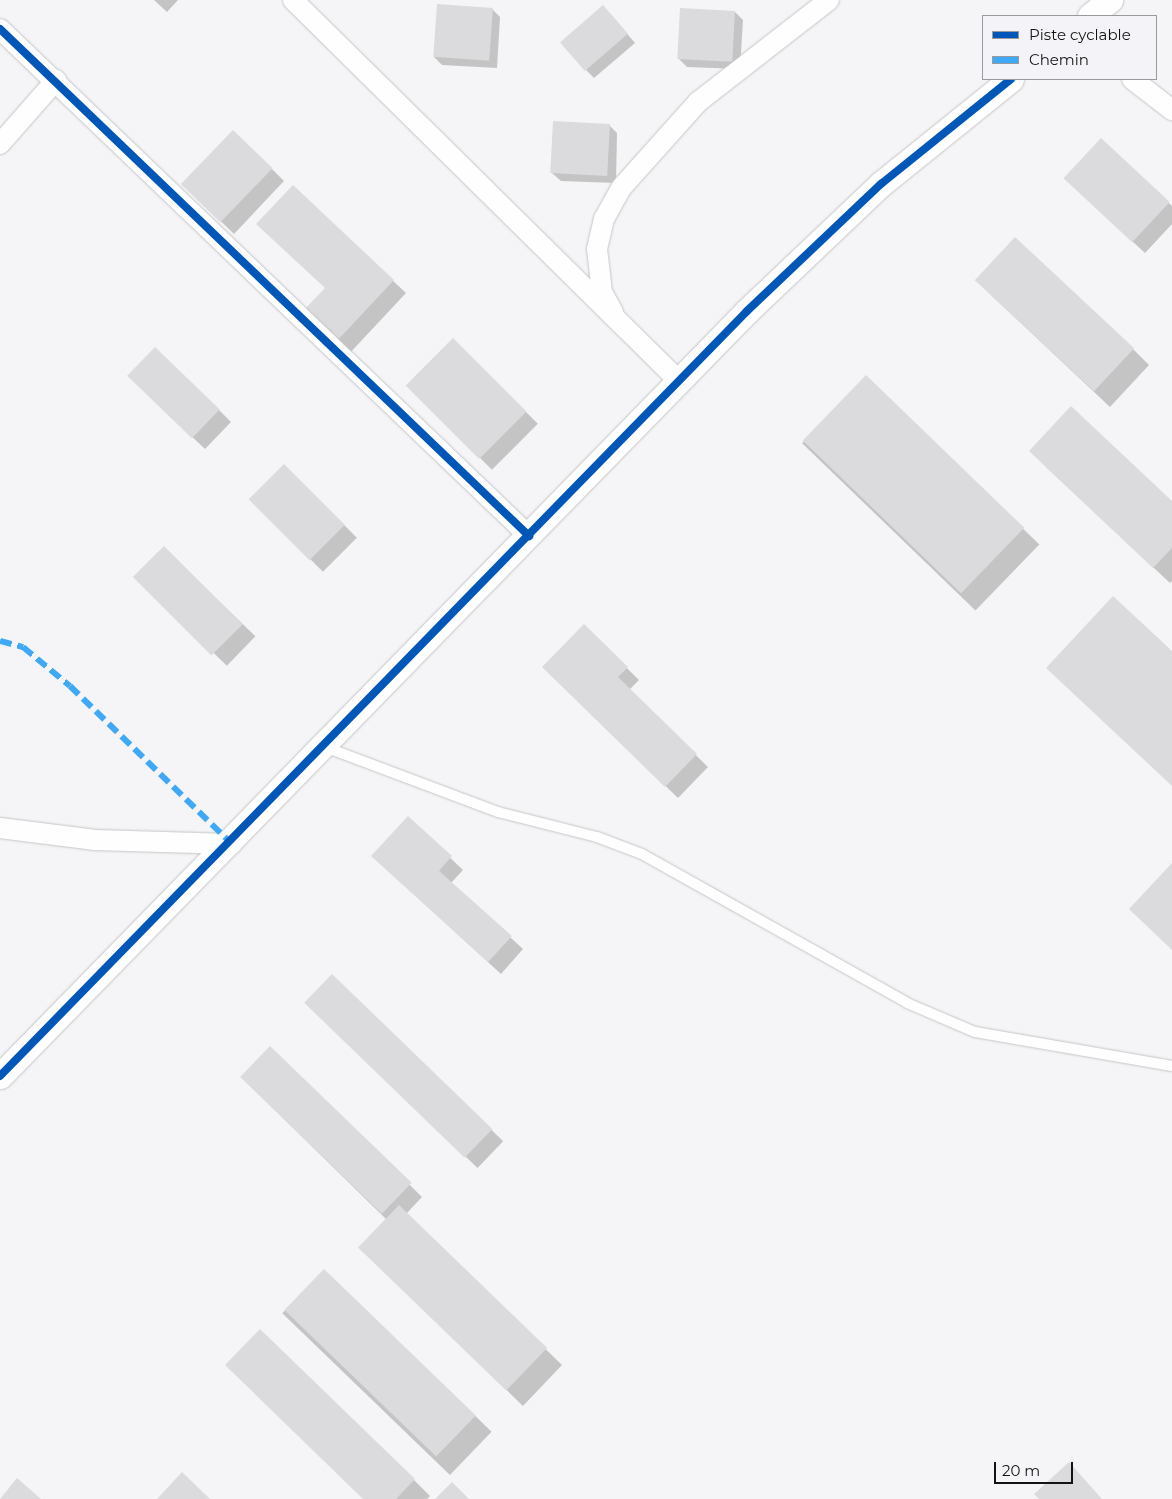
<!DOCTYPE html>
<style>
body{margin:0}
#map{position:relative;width:1172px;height:1499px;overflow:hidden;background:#f5f5f7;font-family:Montserrat,sans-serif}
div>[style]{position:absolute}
.shadow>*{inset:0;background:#0003;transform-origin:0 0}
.building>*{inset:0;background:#dbdbdd;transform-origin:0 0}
.roads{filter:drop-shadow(0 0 1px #c5c6c7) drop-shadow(0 0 1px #c5c6c7)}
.service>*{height:10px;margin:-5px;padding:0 5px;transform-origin:5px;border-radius:5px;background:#fefefe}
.minor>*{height:20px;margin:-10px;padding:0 10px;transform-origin:10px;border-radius:10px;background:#fefefe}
.tertiary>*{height:25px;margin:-12.5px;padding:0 12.5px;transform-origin:12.5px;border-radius:12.5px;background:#fefefe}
.quiet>*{height:6px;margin-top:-3px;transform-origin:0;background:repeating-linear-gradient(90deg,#3fa9f5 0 12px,transparent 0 18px)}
.cycleway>*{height:8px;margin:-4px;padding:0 4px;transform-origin:4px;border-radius:4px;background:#0057b8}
span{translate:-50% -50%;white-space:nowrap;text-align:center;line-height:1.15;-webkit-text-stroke:4.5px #f4f4f8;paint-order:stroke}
.legend{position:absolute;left:982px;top:15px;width:175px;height:65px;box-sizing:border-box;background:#f4f4f8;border:1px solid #9a9a9d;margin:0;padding:6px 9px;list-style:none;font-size:15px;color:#131314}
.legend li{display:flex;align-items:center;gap:10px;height:25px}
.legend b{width:25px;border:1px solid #9a9a9d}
.scale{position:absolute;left:994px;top:1462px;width:79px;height:22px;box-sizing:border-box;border:2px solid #131314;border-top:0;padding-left:6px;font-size:15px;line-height:18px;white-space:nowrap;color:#131314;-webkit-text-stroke:4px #f4f4f8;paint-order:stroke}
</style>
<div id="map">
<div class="shadow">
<div style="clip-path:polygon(154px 0,178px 0,167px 12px)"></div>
<div style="clip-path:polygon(492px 9px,500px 17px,497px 68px,442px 65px,434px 57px)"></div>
<div style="clip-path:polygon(735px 12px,743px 20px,740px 69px,687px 67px,679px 59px)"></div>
<div style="clip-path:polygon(611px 15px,635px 43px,594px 78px,586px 70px)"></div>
<div style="clip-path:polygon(609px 125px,617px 133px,616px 183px,561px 181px,552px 173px)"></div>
<div style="clip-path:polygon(1101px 140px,1172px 206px,1172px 224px,1145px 253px,1077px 190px)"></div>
<div style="clip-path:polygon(272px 169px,284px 181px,234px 234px,195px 196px)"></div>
<div style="clip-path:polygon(293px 187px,406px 293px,348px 355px,316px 324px,326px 288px)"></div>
<div style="clip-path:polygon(992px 296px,1133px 349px,1149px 365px,1110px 407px)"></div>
<div style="left:453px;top:339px;width:120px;height:65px;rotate:45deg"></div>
<div style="left:866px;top:377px;width:241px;height:92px;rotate:44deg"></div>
<div style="clip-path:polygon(141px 388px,219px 410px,231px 422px,205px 449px)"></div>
<div style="left:284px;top:465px;width:103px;height:48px;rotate:45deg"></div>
<div style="clip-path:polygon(1046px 467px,1172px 503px,1172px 581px,1170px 583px)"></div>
<div style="left:164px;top:548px;width:127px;height:41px;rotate:44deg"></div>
<div style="clip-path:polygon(584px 626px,639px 680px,629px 690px,708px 767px,678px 798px,543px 667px)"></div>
<div style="clip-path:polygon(408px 818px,463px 870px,451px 883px,523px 949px,501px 974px,385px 868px)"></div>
<div style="left:332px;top:976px;width:238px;height:37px;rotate:44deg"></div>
<div style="clip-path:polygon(270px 1048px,422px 1197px,406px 1214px,562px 1365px,523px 1406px,376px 1263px,386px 1219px,241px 1077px)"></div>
<div style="left:324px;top:1270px;width:233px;height:60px;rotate:44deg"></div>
<div style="clip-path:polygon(414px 1480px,430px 1496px,427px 1499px,364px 1499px)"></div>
</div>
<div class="building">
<div style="left:437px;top:4px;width:56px;height:53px;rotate:4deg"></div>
<div style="left:603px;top:5px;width:38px;height:57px;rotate:49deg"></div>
<div style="left:680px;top:8px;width:55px;height:51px;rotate:3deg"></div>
<div style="left:553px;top:121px;width:57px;height:52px;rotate:3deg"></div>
<div style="left:233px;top:130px;width:55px;height:75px;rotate:44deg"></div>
<div style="left:1101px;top:138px;width:94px;height:55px;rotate:43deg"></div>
<div style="clip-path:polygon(293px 185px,394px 280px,335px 343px,302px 312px,325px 288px,256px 224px)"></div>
<div style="left:1015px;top:237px;width:163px;height:59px;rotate:43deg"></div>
<div style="left:453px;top:338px;width:104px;height:67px;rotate:45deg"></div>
<div style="left:155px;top:347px;width:90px;height:40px;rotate:44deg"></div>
<div style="left:866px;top:375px;width:220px;height:91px;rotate:44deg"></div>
<div style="clip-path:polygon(1071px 406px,1172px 501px,1172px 548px,1153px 568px,1029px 451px)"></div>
<div style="left:284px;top:464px;width:86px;height:50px;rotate:45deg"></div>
<div style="left:164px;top:546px;width:111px;height:44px;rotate:45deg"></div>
<div style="clip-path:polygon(1113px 596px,1172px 651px,1172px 786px,1046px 668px)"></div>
<div style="clip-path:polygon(584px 624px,628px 667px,618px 677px,697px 754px,665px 787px,542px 667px)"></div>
<div style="clip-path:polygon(408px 816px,452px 856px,439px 871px,512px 936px,488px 962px,371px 856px)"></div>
<div style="clip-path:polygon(1172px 863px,1172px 950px,1129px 909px)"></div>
<div style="left:332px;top:974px;width:223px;height:40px;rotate:44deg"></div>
<div style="left:270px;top:1046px;width:197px;height:43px;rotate:44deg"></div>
<div style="left:399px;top:1205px;width:206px;height:59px;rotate:44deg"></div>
<div style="left:324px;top:1269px;width:211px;height:57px;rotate:44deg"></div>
<div style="clip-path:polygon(260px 1329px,415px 1479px,396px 1499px,363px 1499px,225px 1365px)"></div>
<div style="clip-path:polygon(1069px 1462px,1102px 1499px,1039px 1499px,1034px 1494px)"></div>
<div style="clip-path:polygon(182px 1472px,210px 1499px,157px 1499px)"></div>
<div style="clip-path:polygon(17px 1478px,41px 1499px,0 1499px)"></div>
<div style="clip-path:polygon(452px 1482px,469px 1499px,435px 1499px)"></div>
</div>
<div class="roads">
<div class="service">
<div style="left:325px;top:747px;width:185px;rotate:20.6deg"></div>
<div style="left:498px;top:812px;width:102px;rotate:14.2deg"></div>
<div style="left:597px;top:837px;width:48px;rotate:20.7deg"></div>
<div style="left:642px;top:854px;width:304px;rotate:29.3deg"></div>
<div style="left:907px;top:1003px;width:74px;rotate:23.1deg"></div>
<div style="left:975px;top:1032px;width:200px;rotate:9.8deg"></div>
</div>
<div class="minor">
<div style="left:293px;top:0;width:544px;rotate:44.63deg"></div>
<div style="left:0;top:29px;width:733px;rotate:43.78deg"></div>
<div style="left:1132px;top:79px;width:51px;rotate:37.8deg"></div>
<div style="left:0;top:144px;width:85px;rotate:-48.8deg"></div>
<div style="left:613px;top:312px;width:23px;rotate:-119deg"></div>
<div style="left:602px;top:292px;width:43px;rotate:-96.6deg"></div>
<div style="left:597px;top:249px;width:31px;rotate:-77deg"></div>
<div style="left:604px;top:219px;width:37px;rotate:-61deg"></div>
<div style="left:622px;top:187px;width:114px;rotate:-48.2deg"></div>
<div style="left:698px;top:102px;width:166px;rotate:-37.9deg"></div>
<div style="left:0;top:828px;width:96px;rotate:7.2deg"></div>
<div style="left:95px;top:840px;width:137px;rotate:1.7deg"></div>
</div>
<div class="tertiary">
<div style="left:1090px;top:16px;width:26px;rotate:-39deg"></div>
<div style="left:0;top:1076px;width:1069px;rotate:-45.68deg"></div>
<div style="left:747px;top:311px;width:185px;rotate:-43.5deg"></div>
<div style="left:881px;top:184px;width:167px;rotate:-38.9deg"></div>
</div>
</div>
<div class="quiet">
<div style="left:0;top:641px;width:24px;rotate:15deg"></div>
<div style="left:23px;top:647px;width:61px;rotate:39.7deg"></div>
<div style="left:70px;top:686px;width:225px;rotate:44.3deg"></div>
</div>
<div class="cycleway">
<div style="left:0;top:29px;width:733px;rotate:43.78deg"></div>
<div style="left:0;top:1076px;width:1069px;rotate:-45.68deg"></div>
<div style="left:747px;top:311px;width:185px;rotate:-43.5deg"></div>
<div style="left:881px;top:184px;width:167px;rotate:-38.9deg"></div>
</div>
<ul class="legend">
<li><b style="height:6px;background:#0057b8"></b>Piste cyclable</li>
<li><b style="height:6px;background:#3fa9f5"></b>Chemin</li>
</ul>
<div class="scale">20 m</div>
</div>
